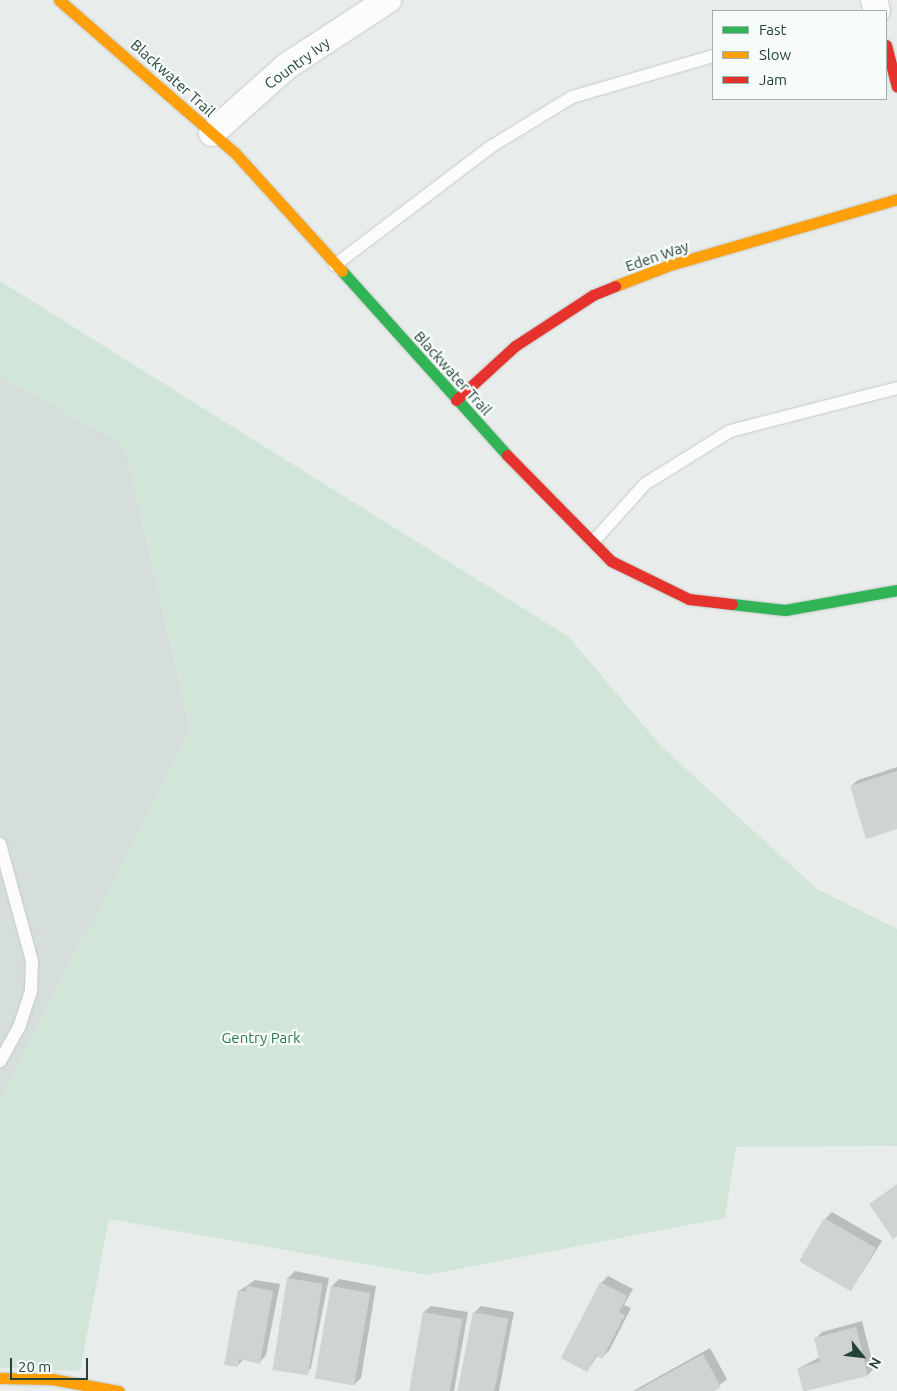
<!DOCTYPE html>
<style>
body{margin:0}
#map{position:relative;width:897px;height:1391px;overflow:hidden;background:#e8edeb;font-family:Ubuntu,sans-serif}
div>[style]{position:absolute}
.built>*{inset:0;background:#d6dedb}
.green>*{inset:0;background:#d1e6d8}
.shadow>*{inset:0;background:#0003}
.building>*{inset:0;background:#cfd4d2;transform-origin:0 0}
.roads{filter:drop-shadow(0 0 1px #c5cac8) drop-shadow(0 0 1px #c5cac8)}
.lane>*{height:12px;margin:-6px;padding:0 6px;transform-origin:6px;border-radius:6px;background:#fcfcfc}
.street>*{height:26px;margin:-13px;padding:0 13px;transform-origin:13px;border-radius:13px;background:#fcfcfc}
.fast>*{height:11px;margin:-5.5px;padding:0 5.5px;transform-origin:5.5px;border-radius:5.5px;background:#30b455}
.slow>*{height:11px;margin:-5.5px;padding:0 5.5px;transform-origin:5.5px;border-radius:5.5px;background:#ff9f0a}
.jam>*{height:11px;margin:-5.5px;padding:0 5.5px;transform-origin:5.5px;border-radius:5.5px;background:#e5322d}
span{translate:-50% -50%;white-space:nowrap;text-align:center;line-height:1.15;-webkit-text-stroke:4.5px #f7fbf9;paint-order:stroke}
.street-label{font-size:15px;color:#24423a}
.park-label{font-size:15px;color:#2d7a4b}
.legend{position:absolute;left:712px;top:10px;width:175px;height:90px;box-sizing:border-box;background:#f7fbf9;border:1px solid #a3b1ad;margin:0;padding:6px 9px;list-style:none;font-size:15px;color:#24423a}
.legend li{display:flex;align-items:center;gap:10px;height:25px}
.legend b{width:25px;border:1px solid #a3b1ad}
.north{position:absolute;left:837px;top:1331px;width:50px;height:50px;-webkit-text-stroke:4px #f7fbf9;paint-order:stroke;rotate:119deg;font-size:14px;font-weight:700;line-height:20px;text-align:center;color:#24423a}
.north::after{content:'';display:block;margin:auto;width:18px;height:22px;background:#24423a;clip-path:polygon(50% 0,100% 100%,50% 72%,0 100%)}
.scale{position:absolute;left:10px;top:1358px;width:78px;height:22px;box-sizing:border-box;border:2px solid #24423a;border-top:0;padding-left:6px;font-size:15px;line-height:18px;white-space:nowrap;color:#24423a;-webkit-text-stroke:4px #f7fbf9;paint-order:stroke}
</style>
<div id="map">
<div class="built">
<div style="clip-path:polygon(0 375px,125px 446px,191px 730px,0 1100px)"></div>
</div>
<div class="green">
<div style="clip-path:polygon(0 281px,569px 637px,660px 745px,817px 889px,897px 929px,897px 1146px,736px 1147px,725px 1218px,427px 1275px,109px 1219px,80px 1371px,0 1368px,0 1100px,191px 729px,125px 446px,0 375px)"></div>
</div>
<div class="shadow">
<div style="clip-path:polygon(897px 767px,897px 828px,851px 786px,858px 780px)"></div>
<div style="clip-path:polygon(832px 1212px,882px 1241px,851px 1290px,825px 1219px)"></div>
<div style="clip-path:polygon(295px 1271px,329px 1278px,311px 1368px,304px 1375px,288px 1278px)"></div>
<div style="clip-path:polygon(608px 1276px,633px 1289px,624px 1305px,631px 1308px,609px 1351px,602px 1357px,598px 1355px,587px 1371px,601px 1283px)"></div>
<div style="clip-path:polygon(339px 1279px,376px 1286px,361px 1378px,354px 1385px,332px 1286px)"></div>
<div style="clip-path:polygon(255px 1280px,280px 1284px,266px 1355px,260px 1362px,244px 1359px,237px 1366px,239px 1291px)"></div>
<div style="clip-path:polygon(431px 1306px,468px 1312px,454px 1391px,410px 1391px,424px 1312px)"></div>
<div style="clip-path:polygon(481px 1306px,514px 1312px,499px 1391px,458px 1391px,474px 1313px)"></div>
<div style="clip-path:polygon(862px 1321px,874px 1368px,868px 1375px,805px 1391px,799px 1368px,820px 1357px,815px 1339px,822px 1332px)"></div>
<div style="clip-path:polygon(710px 1348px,727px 1379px,712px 1391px,633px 1391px)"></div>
</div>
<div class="building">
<div style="clip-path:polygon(897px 771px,897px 829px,866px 839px,850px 786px)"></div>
<div style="clip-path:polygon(897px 1184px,897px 1236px,893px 1239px,869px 1204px)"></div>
<div style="left:824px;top:1218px;width:60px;height:50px;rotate:30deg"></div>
<div style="left:287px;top:1278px;width:36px;height:93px;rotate:9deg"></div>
<div style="clip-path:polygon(600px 1282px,627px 1296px,619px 1312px,625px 1315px,602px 1359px,596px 1355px,587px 1372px,561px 1358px)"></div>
<div style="clip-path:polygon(247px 1286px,273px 1291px,260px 1364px,239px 1359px,238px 1367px,224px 1365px,238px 1290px,246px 1292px)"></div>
<div style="left:331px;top:1286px;width:40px;height:94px;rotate:10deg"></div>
<div style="left:423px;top:1312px;width:40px;height:80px;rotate:10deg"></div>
<div style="left:473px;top:1312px;width:36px;height:81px;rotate:11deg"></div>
<div style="clip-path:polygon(856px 1327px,868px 1376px,803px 1391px,797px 1368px,820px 1362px,814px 1338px)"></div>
<div style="clip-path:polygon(703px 1354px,721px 1387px,714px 1391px,636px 1391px)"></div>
</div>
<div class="roads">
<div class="lane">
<div style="left:335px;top:265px;width:197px;rotate:-37.2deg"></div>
<div style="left:492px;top:146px;width:94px;rotate:-31.5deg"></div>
<div style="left:572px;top:97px;width:147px;rotate:-16.2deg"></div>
<div style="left:593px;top:542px;width:78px;rotate:-48.1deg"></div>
<div style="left:645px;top:484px;width:100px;rotate:-31.9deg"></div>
<div style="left:730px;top:431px;width:172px;rotate:-14.4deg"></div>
<div style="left:0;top:844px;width:121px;rotate:74.7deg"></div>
<div style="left:32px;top:961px;width:30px;rotate:92deg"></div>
<div style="left:31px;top:991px;width:38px;rotate:108deg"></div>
<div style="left:19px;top:1027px;width:39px;rotate:119deg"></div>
</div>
<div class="street">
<div style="left:874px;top:0;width:11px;rotate:75deg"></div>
<div style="left:212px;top:133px;width:101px;rotate:-41.8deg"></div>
<div style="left:287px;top:66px;width:121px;rotate:-33.2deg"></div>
</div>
<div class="fast">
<div style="left:342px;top:271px;width:247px;rotate:48.1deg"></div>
<div style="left:732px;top:604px;width:53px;rotate:6.5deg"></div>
<div style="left:785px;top:610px;width:114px;rotate:-10.1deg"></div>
</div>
<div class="slow">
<div style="left:59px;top:0;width:233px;rotate:41deg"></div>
<div style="left:235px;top:153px;width:159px;rotate:47.8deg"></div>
<div style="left:615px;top:286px;width:59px;rotate:-20.9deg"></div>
<div style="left:670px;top:265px;width:236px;rotate:-16.2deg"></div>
<div style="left:0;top:1378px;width:52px;rotate:1.1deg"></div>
<div style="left:52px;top:1379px;width:68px;rotate:10.2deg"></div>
</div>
<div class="jam">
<div style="left:886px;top:45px;width:43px;rotate:75.3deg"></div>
<div style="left:456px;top:400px;width:80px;rotate:-42.5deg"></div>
<div style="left:515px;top:346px;width:93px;rotate:-33.2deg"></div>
<div style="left:593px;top:295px;width:24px;rotate:-22deg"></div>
<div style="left:507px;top:455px;width:148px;rotate:45.5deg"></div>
<div style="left:611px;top:561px;width:87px;rotate:26deg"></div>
<div style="left:689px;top:599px;width:43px;rotate:6.6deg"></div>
</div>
</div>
<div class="street-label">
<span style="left:297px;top:63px;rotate:-36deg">Country Ivy</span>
<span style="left:173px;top:78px;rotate:42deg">Blackwater Trail</span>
<span style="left:657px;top:256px;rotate:-19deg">Eden Way</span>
<span style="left:453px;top:373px;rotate:48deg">Blackwater Trail</span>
</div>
<div class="park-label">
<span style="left:261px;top:1038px">Gentry Park</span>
</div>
<ul class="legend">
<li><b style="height:6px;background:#30b455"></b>Fast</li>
<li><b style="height:6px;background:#ff9f0a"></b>Slow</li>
<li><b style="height:6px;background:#e5322d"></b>Jam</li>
</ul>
<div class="north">N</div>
<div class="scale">20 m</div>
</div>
